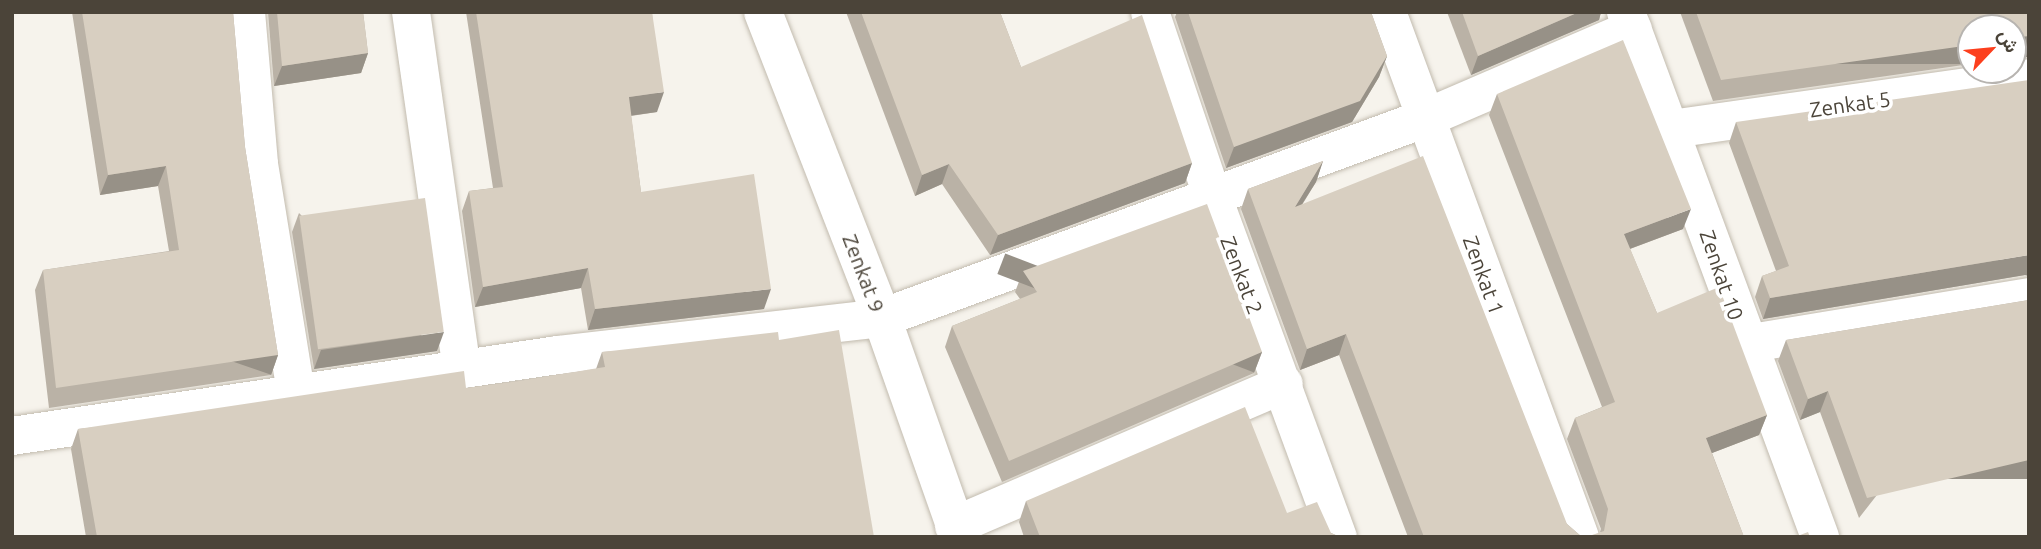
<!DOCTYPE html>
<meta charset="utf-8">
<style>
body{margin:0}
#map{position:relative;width:2041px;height:549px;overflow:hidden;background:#f6f3ec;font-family:Ubuntu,Vazirmatn,sans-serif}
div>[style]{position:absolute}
.roads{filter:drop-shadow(0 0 2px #c2bbae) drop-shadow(0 0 2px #c2bbae)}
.street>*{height:38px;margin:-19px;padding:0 19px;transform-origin:19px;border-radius:19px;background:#fff}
.wall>*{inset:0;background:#bab2a6}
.shaded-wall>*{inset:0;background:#979187;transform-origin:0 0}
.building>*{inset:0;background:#d8cfc1;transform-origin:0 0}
span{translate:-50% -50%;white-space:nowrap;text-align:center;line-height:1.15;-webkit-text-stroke:7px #fff;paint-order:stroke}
.street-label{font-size:21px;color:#4b4439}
.frame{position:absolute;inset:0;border:14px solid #4b4439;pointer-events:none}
.north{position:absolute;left:1957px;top:14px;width:70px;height:70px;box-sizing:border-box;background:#fff;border:2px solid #b7b4b0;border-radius:50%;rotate:64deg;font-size:19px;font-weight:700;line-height:28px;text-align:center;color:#4b4439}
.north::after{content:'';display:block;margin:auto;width:24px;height:32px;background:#fc3f1d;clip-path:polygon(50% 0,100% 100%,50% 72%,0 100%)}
</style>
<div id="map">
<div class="roads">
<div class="street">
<div style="left:246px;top:12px;width:153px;rotate:85.1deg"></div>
<div style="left:259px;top:164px;width:232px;rotate:80.8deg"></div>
<div style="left:411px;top:12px;width:361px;rotate:81.9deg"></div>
<div style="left:763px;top:12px;width:328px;rotate:68.7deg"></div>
<div style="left:882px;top:318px;width:232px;rotate:70.6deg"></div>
<div style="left:1150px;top:12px;width:193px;rotate:71.3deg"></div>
<div style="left:1212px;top:195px;width:364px;rotate:69.8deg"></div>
<div style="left:1387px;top:12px;width:559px;rotate:69.82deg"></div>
<div style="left:1626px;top:12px;width:560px;rotate:69.72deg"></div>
<div style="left:1672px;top:129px;width:361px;rotate:-8.1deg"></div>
<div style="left:1746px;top:344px;width:287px;rotate:-9.4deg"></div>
<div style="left:12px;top:436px;width:552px;rotate:-8.44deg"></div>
<div style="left:558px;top:355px;width:326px;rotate:-6.5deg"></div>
<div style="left:882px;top:318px;width:580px;rotate:-20.19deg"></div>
<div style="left:1426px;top:118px;width:225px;rotate:-23.3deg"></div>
<div style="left:954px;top:526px;width:359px;rotate:-23.3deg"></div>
</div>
</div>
<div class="wall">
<div style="clip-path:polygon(72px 12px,233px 12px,245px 147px,278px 355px,271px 375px,49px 408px,35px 290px,43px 270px,169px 251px,158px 186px,100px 195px)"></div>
<div style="clip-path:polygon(268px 12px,363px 12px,368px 53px,361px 73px,274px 86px)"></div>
<div style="clip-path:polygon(466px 12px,652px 12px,657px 112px,631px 116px,641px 192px,764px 309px,588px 330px,581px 288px,475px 307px,462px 211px,469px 191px,493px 188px)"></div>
<div style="clip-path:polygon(846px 12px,1000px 12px,1021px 67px,1192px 163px,1185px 183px,990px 255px,942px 184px,915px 196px)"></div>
<div style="clip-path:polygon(1177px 12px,1371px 12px,1387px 56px,1379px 77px,1352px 122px,1226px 168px,1175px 17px)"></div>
<div style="clip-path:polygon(1447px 12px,1601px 12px,1599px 20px,1471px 75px)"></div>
<div style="clip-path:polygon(1680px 12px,2029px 12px,2026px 56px,1713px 101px)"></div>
<div style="clip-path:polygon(1497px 94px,1683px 229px,1630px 249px,1657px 313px,1767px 415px,1759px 435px,1712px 453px,1744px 537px,1600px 532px,1601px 529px,1567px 439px,1575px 418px,1602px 407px,1489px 115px)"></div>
<div style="clip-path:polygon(1736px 122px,2025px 275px,1763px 319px,1755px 297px,1762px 276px,1776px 271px,1729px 143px)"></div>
<div style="clip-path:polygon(1323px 161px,1316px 182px,1302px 205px,1567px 524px,1582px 537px,1408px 537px,1339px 355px,1300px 370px,1241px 209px,1248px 189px)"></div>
<div style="clip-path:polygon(299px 213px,437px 351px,314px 369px,292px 232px)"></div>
<div style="clip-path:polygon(1023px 271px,1262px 352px,1254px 373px,1002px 482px,945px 347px,952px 326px,1020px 299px,1015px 292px)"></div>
<div style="clip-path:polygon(2029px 300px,1859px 518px,1820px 412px,1800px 420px,1778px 361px,1786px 340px)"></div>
<div style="clip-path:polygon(779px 340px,874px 537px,86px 537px,71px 449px,78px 429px,466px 388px,519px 381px,596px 369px,602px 352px)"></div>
<div style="clip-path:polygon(1026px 501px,1287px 513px,1340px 537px,1024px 537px,1019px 522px)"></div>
</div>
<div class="shaded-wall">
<div style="clip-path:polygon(1579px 12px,1601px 12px,1599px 20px,1471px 75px,1478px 56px)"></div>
<div style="left:2029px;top:36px;width:21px;height:16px;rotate:90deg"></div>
<div style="left:1971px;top:45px;width:19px;height:252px;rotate:90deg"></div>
<div style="clip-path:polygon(368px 53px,361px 73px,274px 86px,282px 66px)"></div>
<div style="clip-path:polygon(1387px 56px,1379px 77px,1352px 122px,1226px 168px,1234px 147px)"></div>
<div style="clip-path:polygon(664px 92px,657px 112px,621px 117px,629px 97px)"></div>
<div style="clip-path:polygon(1323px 161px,1316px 182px,1287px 228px,1295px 207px)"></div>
<div style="clip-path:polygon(1192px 163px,1185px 183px,990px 255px,998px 235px)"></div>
<div style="clip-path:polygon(949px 164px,942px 184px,915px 196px,922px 175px)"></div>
<div style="clip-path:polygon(166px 166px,158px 186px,100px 195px,108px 175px)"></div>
<div style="clip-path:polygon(1691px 209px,1683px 229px,1616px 254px,1624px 234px)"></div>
<div style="clip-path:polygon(2029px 255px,2029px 276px,2025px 275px,1763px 319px,1770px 298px)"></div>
<div style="clip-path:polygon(588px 268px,581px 288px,475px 307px,483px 287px)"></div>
<div style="clip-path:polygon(771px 289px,764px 309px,588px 330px,595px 309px)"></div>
<div style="clip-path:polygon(444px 332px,437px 351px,314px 369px,321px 350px)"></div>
<div style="clip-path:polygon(1346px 334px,1339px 355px,1300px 370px,1307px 349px)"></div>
<div style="left:1262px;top:352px;width:22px;height:275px;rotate:111deg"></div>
<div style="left:278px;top:355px;width:21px;height:224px;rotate:109deg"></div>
<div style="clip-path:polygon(1828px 391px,1820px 412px,1800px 420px,1808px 399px)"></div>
<div style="clip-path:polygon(1767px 415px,1759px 435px,1699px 458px,1706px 438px)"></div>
<div style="left:2029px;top:460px;width:19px;height:166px;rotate:90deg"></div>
</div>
<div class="building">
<div style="clip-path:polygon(82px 12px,233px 12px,245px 147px,278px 355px,56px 388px,43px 270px,179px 250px,166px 166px,108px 175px)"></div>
<div style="clip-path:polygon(277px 12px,363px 12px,368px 53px,282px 66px)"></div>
<div style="clip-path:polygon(476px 12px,652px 12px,664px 92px,629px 97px,641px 192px,754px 174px,771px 289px,595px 309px,588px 268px,483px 287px,469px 191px,503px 187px)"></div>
<div style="clip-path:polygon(861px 12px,1000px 12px,1021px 67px,1142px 15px,1192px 163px,998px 235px,949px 164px,922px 175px)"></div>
<div style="clip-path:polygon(1188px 12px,1371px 12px,1387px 56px,1360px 101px,1234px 147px)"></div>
<div style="clip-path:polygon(1462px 12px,1579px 12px,1478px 56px)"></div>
<div style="clip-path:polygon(1696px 12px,2029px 12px,2029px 36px,2013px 38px,2013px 28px,1971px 28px,1971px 45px,1721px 80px)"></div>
<div style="clip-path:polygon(1623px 40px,1691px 209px,1624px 234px,1657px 313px,1719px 287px,1767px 415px,1706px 438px,1744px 537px,1586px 537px,1604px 531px,1608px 509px,1575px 418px,1615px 402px,1497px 94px)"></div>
<div style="clip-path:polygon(2029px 80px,2029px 255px,1770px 298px,1762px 276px,1789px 266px,1736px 122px)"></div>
<div style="clip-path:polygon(1423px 156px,1567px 524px,1582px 537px,1424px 537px,1346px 334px,1307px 349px,1248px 189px,1323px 161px,1295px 207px)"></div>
<div style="left:425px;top:198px;width:135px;height:127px;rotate:82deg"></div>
<div style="clip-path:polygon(1207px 204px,1262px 352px,1009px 461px,952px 326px,1037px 292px,1023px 271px)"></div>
<div style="clip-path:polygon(2029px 300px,2029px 460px,1867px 498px,1828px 391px,1808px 399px,1786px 340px)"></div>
<div style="clip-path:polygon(839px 330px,874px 537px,97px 537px,78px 429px,464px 371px,466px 388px,519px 381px,605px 367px,602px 352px,778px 332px,779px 340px)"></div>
<div style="clip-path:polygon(1245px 407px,1287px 513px,1317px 502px,1331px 533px,1340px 537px,1040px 537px,1026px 501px)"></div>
<div style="clip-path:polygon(1808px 532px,1810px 537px,1795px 537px)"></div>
</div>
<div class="street-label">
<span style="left:1850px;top:104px;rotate:-8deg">Zenkat 5</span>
<span style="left:864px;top:273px;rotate:69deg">Zenkat 9</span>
<span style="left:1242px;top:275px;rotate:69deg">Zenkat 2</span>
<span style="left:1484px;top:275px;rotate:70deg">Zenkat 1</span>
<span style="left:1722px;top:275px;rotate:71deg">Zenkat 10</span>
</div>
<div class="frame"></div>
<div class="north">ش</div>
</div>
